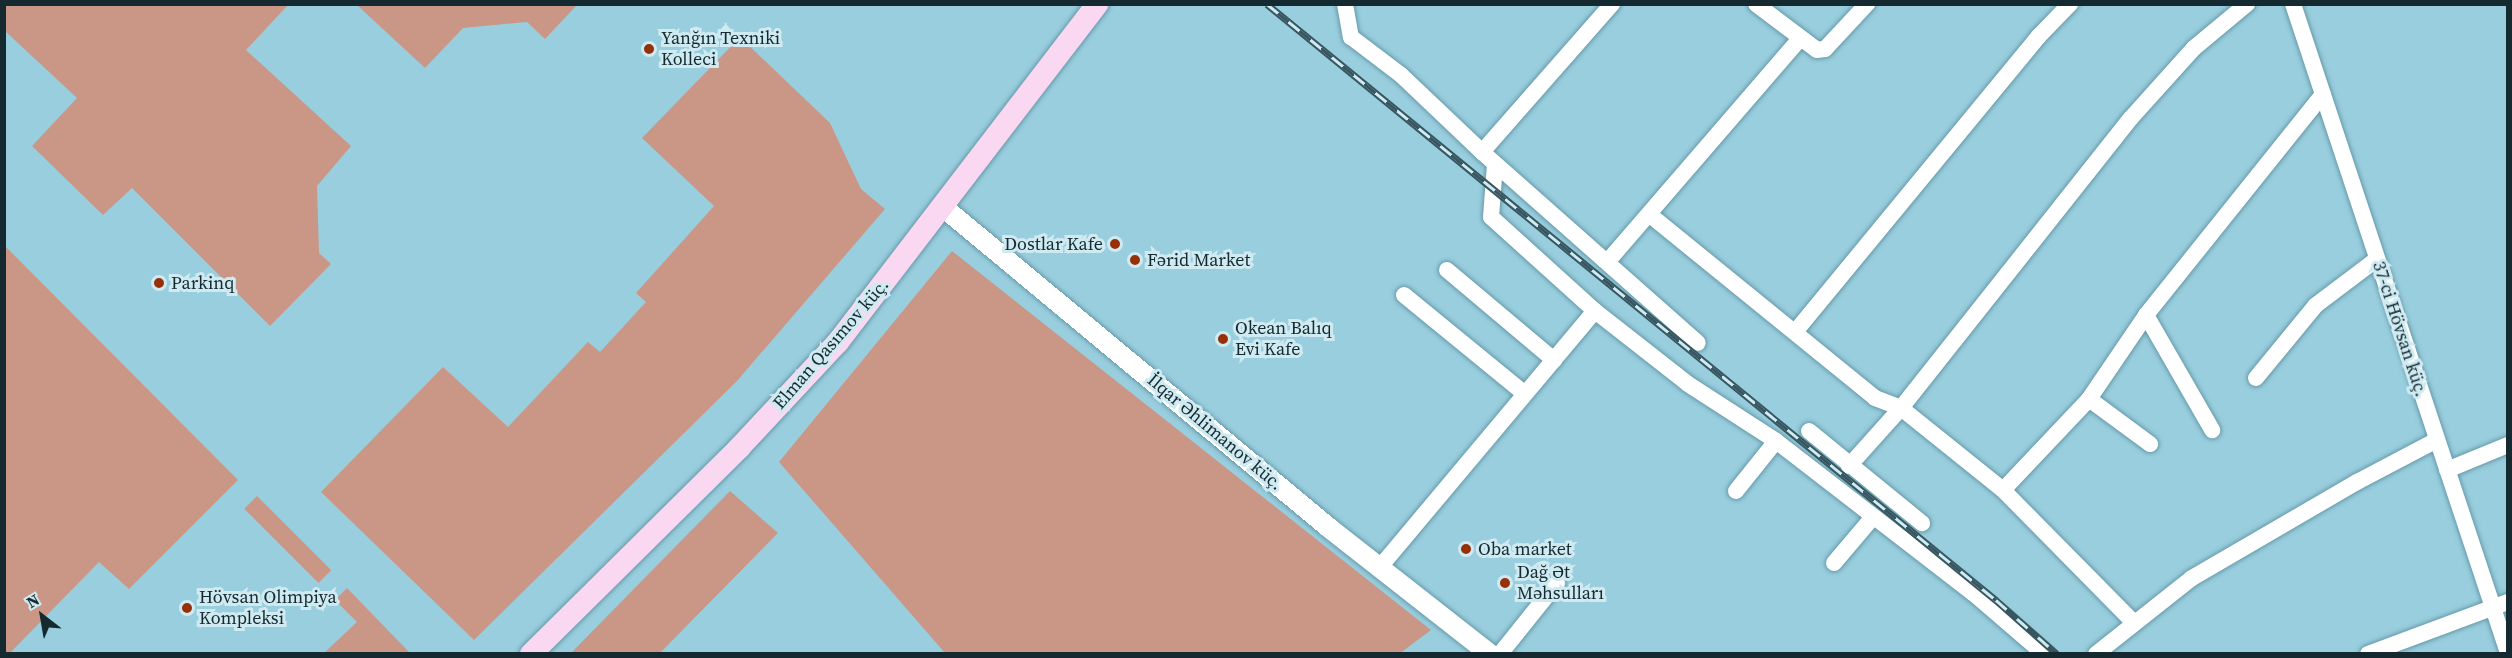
<!DOCTYPE html>
<meta charset="utf-8">
<style>
body{margin:0}
#map{position:relative;width:2512px;height:658px;overflow:hidden;background:#99cede;font-family:"Source Serif 4",serif}
div>[style]{position:absolute}
.green>*{inset:0;background:#ca9787;transform-origin:0 0}
.roads{filter:drop-shadow(0 0 2px #669aa9) drop-shadow(0 0 2px #669aa9)}
.minor>*{height:16px;margin:-8px;padding:0 8px;transform-origin:8px;border-radius:8px;background:#fff}
.tertiary>*{height:20px;margin:-10px;padding:0 10px;transform-origin:10px;border-radius:10px;background:#fff}
.secondary>*{height:22px;margin:-11px;padding:0 11px;transform-origin:11px;border-radius:11px;background:#fbd8f2}
.rail>*{height:7px;margin-top:-3.5px;transform-origin:0;background:repeating-linear-gradient(90deg,#d0eaf2 0 14px,#38565f 0 28px);box-sizing:border-box;border-block:2px solid #38565f}
.dots>*{width:16px;height:16px;translate:-50% -50%;box-sizing:border-box;border:3px solid #d0eaf2;border-radius:50%}
span{translate:-50% -50%;white-space:nowrap;text-align:center;line-height:1.15;-webkit-text-stroke:6px #d0eaf2;paint-order:stroke}
.poi-label{font-size:18px;color:#152a30}
.left{translate:0 -50%;text-align:left}
.right{translate:-100% -50%;text-align:right}
.street-label{font-size:18px;color:#152a30}
.frame{position:absolute;inset:0;border:6px solid #152a30;pointer-events:none}
.north{position:absolute;left:12px;top:586px;width:60px;height:60px;-webkit-text-stroke:4px #d0eaf2;paint-order:stroke;rotate:329deg;font-size:16px;font-weight:700;line-height:24px;text-align:center;color:#152a30}
.north::after{content:'';display:block;margin:auto;width:21px;height:27px;background:#152a30;clip-path:polygon(50% 0,100% 100%,50% 72%,0 100%)}
</style>
<div id="map">
<div class="green">
<div style="clip-path:polygon(4px 5px,288px 5px,246px 50px,351px 146px,317px 186px,319px 253px,331px 264px,270px 326px,132px 188px,103px 215px,32px 146px,77px 98px,5px 31px)"></div>
<div style="clip-path:polygon(357px 5px,577px 5px,545px 39px,527px 22px,463px 28px,425px 68px)"></div>
<div style="clip-path:polygon(740px 37px,830px 123px,861px 189px,885px 209px,737px 381px,474px 640px,321px 492px,443px 367px,508px 427px,588px 342px,600px 352px,646px 302px,636px 293px,714px 206px,642px 138px)"></div>
<div style="clip-path:polygon(4px 245px,238px 480px,129px 589px,99px 562px,9px 654px,4px 653px)"></div>
<div style="clip-path:polygon(952px 251px,1431px 630px,1399px 654px,945px 653px,779px 462px)"></div>
<div style="clip-path:polygon(730px 491px,778px 533px,660px 653px,571px 653px)"></div>
<div style="left:257px;top:496px;width:105px;height:18px;rotate:45deg"></div>
<div style="clip-path:polygon(347px 588px,410px 653px,324px 653px,357px 622px,335px 600px)"></div>
</div>
<div class="roads">
<div class="minor">
<div style="left:1345px;top:4px;width:34px;rotate:80deg"></div>
<div style="left:1351px;top:37px;width:63px;rotate:37.2deg"></div>
<div style="left:1401px;top:75px;width:112px;rotate:43.5deg"></div>
<div style="left:1482px;top:152px;width:288px;rotate:41.5deg"></div>
<div style="left:1756px;top:4px;width:76px;rotate:37deg"></div>
<div style="left:1817px;top:50px;width:8px;rotate:-7deg"></div>
<div style="left:1825px;top:49px;width:62px;rotate:-47deg"></div>
<div style="left:2293px;top:4px;width:684px;rotate:71.67deg"></div>
<div style="left:1482px;top:152px;width:197px;rotate:-48.7deg"></div>
<div style="left:1495px;top:164px;width:53px;rotate:94.3deg"></div>
<div style="left:1491px;top:217px;width:140px;rotate:42.1deg"></div>
<div style="left:1595px;top:311px;width:118px;rotate:38.1deg"></div>
<div style="left:1688px;top:384px;width:105px;rotate:32.9deg"></div>
<div style="left:1776px;top:441px;width:249px;rotate:37.7deg"></div>
<div style="left:1973px;top:593px;width:94px;rotate:40.7deg"></div>
<div style="left:1650px;top:215px;width:290px;rotate:39.1deg"></div>
<div style="left:1875px;top:398px;width:28px;rotate:21deg"></div>
<div style="left:1901px;top:408px;width:131px;rotate:38.8deg"></div>
<div style="left:2003px;top:490px;width:185px;rotate:45.4deg"></div>
<div style="left:1608px;top:261px;width:292px;rotate:-49.2deg"></div>
<div style="left:1447px;top:270px;width:140px;rotate:40.1deg"></div>
<div style="left:1404px;top:295px;width:156px;rotate:39.3deg"></div>
<div style="left:2146px;top:315px;width:133px;rotate:60.1deg"></div>
<div style="left:1795px;top:332px;width:384px;rotate:-50.5deg"></div>
<div style="left:2039px;top:36px;width:45px;rotate:-45.9deg"></div>
<div style="left:2256px;top:378px;width:94px;rotate:-50.6deg"></div>
<div style="left:2316px;top:305px;width:76px;rotate:-37deg"></div>
<div style="left:2089px;top:399px;width:76px;rotate:36.4deg"></div>
<div style="left:1809px;top:431px;width:146px;rotate:39.2deg"></div>
<div style="left:1849px;top:466px;width:78px;rotate:-48.1deg"></div>
<div style="left:1901px;top:408px;width:370px;rotate:-51.6deg"></div>
<div style="left:2131px;top:118px;width:94px;rotate:-48deg"></div>
<div style="left:2194px;top:48px;width:69px;rotate:-39.7deg"></div>
<div style="left:2447px;top:470px;width:66px;rotate:-22.3deg"></div>
<div style="left:2003px;top:490px;width:125px;rotate:-46.6deg"></div>
<div style="left:2089px;top:399px;width:102px;rotate:-55.8deg"></div>
<div style="left:2146px;top:315px;width:283px;rotate:-51.3deg"></div>
<div style="left:1736px;top:491px;width:64px;rotate:-51.3deg"></div>
<div style="left:1834px;top:563px;width:60px;rotate:-49.7deg"></div>
<div style="left:1380px;top:567px;width:334px;rotate:-50deg"></div>
<div style="left:1500px;top:654px;width:91px;rotate:-51.2deg"></div>
<div style="left:2096px;top:654px;width:122px;rotate:-38.4deg"></div>
<div style="left:2192px;top:578px;width:191px;rotate:-30.2deg"></div>
<div style="left:2357px;top:482px;width:90px;rotate:-27.7deg"></div>
<div style="left:2368px;top:654px;width:149px;rotate:-20.4deg"></div>
</div>
<div class="tertiary">
<div style="left:943px;top:207px;width:501px;rotate:39.73deg"></div>
<div style="left:1328px;top:527px;width:206px;rotate:38.1deg"></div>
</div>
<div class="secondary">
<div style="left:531px;top:654px;width:293px;rotate:-44.7deg"></div>
<div style="left:739px;top:448px;width:145px;rotate:-47deg"></div>
<div style="left:838px;top:342px;width:426px;rotate:-52.5deg"></div>
</div>
</div>
<div class="rail">
<div style="left:1267px;top:4px;width:942px;rotate:39.27deg"></div>
<div style="left:1996px;top:600px;width:81px;rotate:41.5deg"></div>
</div>
<div class="dots">
<div style="left:649px;top:49px;background:#963008"></div>
<div style="left:1115px;top:244px;background:#963008"></div>
<div style="left:1135px;top:260px;background:#963008"></div>
<div style="left:159px;top:283px;background:#963008"></div>
<div style="left:1223px;top:339px;background:#963008"></div>
<div style="left:1466px;top:549px;background:#963008"></div>
<div style="left:1505px;top:583px;background:#963008"></div>
<div style="left:187px;top:608px;background:#963008"></div>
</div>
<div class="poi-label">
<span class="left" style="left:661px;top:49px">Yanğın Texniki<br>Kolleci</span>
<span class="right" style="left:1103px;top:244px">Dostlar Kafe</span>
<span class="left" style="left:1147px;top:260px">Fərid Market</span>
<span class="left" style="left:171px;top:283px">Parkinq</span>
<span class="left" style="left:1235px;top:339px">Okean Balıq<br>Evi Kafe</span>
<span class="left" style="left:1478px;top:549px">Oba market</span>
<span class="left" style="left:1517px;top:583px">Dağ Ət<br>Məhsulları</span>
<span class="left" style="left:199px;top:608px">Hövsan Olimpiya<br>Kompleksi</span>
</div>
<div class="street-label">
<span style="left:2400px;top:329px;rotate:72deg">37-ci Hövsan küç.</span>
<span style="left:831px;top:344px;rotate:-49deg">Elman Qasımov küç.</span>
<span style="left:1215px;top:432px;rotate:40deg">İlqar Əhlimanov küç.</span>
</div>
<div class="frame"></div>
<div class="north">N</div>
</div>
